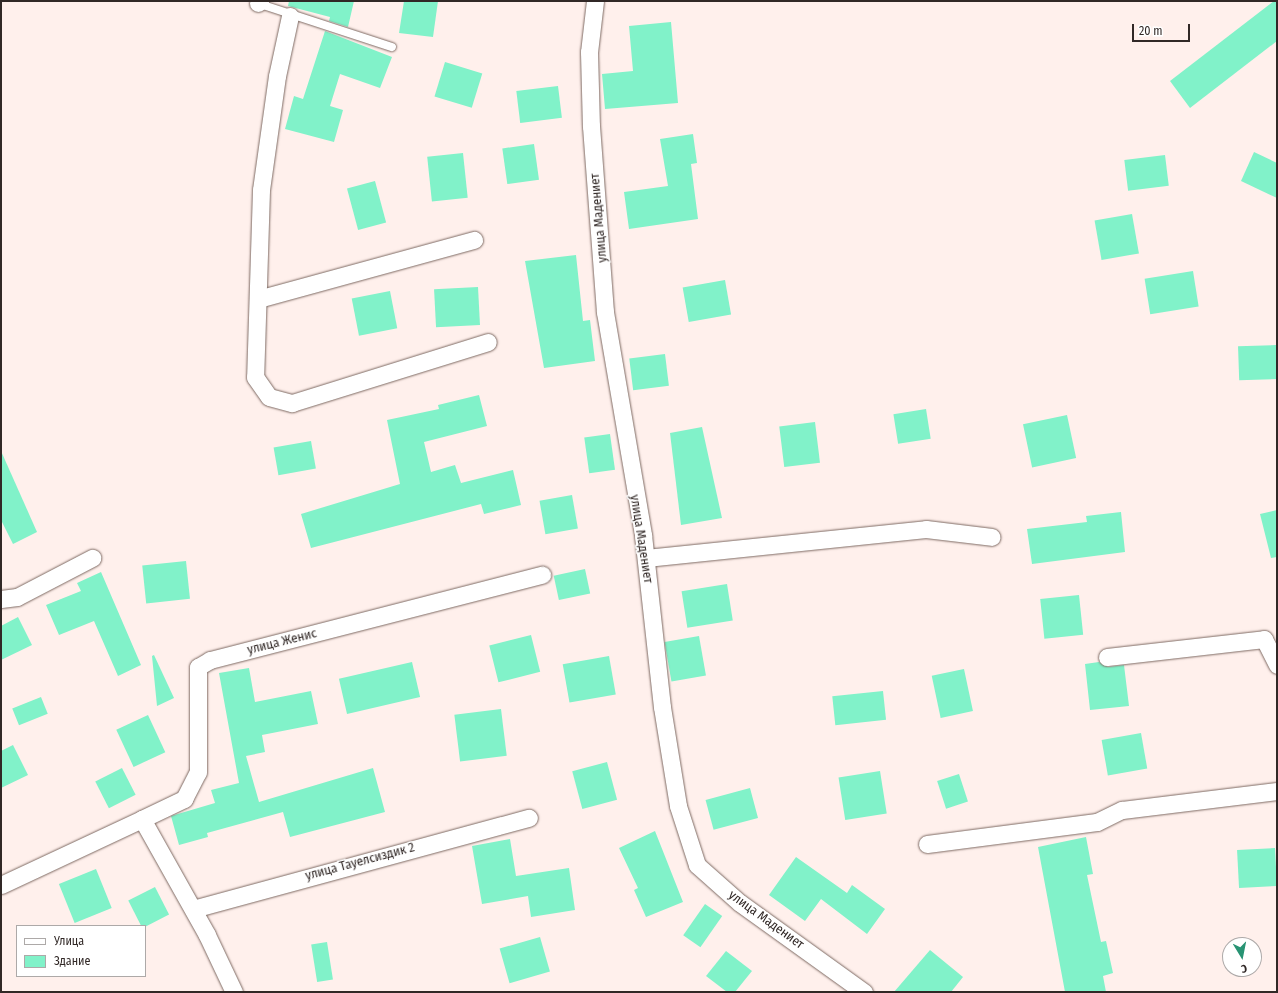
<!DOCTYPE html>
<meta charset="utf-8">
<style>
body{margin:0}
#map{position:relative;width:1278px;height:993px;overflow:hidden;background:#fff0ec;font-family:"Fira Sans Condensed",sans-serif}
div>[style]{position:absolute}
.building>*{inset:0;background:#81f2c9;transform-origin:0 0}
.roads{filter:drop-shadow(0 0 1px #7e6a63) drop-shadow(0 0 1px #7e6a63)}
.lane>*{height:8px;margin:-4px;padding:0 4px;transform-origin:4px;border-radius:4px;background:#fff}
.street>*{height:17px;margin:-8.5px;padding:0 8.5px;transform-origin:8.5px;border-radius:8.5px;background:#fff}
span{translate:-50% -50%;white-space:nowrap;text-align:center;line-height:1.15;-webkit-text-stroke:3px #fff;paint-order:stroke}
.street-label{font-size:13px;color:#312826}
.frame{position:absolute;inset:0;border:2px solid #312826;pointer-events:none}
.legend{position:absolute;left:16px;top:925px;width:130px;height:52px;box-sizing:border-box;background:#fff;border:1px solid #ada9a8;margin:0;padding:5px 7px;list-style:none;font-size:12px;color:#312826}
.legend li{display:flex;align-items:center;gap:8px;height:20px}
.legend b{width:20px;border:1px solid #ada9a8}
.north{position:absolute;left:1222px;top:937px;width:40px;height:40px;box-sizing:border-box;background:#fff;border:1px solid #ada9a8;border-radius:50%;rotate:170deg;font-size:11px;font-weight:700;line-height:16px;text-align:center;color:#312826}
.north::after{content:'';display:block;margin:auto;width:14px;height:18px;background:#289373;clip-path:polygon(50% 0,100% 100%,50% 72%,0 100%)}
.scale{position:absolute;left:1132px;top:24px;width:58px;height:18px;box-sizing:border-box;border:2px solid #312826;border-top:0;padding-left:5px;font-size:12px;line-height:14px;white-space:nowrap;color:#312826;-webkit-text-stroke:3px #fff;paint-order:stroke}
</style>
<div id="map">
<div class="building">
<div style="clip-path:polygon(289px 1px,354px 1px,348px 27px,329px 21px,330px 17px,288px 6px)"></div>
<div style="clip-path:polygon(404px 1px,438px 1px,433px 37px,399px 33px)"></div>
<div style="clip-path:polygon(1274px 1px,1277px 1px,1277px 41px,1190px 108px,1170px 81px)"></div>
<div style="clip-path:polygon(671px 22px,678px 103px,605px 109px,602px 74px,633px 71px,629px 26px)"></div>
<div style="clip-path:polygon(325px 31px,392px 57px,380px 88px,340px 74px,330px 106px,343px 110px,334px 142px,285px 129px,294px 96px,303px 99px)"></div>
<div style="left:445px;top:62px;width:39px;height:36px;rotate:17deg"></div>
<div style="left:558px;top:86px;width:32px;height:42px;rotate:83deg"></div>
<div style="clip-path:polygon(693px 134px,697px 163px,691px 164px,698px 219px,629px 229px,624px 192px,668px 186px,660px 139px)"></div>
<div style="left:534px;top:144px;width:36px;height:32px;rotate:82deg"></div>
<div style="clip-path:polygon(1254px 152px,1277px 163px,1277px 198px,1241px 181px)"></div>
<div style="left:463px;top:153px;width:45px;height:36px;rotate:84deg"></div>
<div style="left:1165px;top:155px;width:31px;height:41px;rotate:83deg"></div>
<div style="left:375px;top:181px;width:43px;height:29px;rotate:75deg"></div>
<div style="left:1132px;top:214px;width:40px;height:38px;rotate:80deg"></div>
<div style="clip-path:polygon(576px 255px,583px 321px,590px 320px,595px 361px,544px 368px,525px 261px)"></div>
<div style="left:1193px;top:271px;width:36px;height:49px;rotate:81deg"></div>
<div style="left:725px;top:280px;width:35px;height:43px;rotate:80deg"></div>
<div style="left:478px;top:287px;width:38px;height:44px;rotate:87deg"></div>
<div style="left:390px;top:291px;width:38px;height:39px;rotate:79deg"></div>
<div style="left:1276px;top:345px;width:34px;height:38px;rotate:88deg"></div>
<div style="left:665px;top:354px;width:32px;height:36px;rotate:83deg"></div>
<div style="clip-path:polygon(479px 395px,487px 426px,424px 442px,431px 472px,455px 465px,461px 483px,513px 470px,521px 505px,484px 514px,481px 504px,311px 548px,301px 514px,400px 484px,387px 420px,439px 409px,438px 405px)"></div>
<div style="left:926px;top:409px;width:30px;height:33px;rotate:81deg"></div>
<div style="left:1067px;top:415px;width:44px;height:45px;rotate:78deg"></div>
<div style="left:815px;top:422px;width:41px;height:36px;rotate:83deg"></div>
<div style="clip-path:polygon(702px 427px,722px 518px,681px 525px,670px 433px)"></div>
<div style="left:610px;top:434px;width:36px;height:26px;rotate:82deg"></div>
<div style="left:311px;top:441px;width:28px;height:38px;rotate:80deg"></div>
<div style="clip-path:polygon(1px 451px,37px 532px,13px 544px,1px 520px)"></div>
<div style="left:572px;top:495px;width:34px;height:33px;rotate:80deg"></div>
<div style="clip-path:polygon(1277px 510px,1277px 557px,1271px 558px,1260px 514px)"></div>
<div style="clip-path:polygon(1121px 512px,1125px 552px,1032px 564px,1027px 529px,1087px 522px,1086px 516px)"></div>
<div style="left:186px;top:561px;width:38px;height:44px;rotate:84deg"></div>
<div style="left:585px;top:569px;width:25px;height:32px;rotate:78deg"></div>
<div style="clip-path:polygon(101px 572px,141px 665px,118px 676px,94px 621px,59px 635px,46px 605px,81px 591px,77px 583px)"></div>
<div style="left:727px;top:584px;width:37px;height:46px;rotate:81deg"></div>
<div style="left:1079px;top:595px;width:40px;height:39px;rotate:84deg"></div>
<div style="clip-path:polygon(18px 617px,32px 645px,1px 660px,1px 626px)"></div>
<div style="left:531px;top:635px;width:38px;height:43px;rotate:76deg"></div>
<div style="left:699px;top:636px;width:40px;height:35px;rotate:80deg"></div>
<div style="clip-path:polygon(154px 655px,174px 698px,157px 706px,152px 656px)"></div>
<div style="left:609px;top:656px;width:39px;height:47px;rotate:80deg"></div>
<div style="left:412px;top:662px;width:36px;height:75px;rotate:77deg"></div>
<div style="clip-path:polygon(1099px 662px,1108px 667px,1124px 665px,1129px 706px,1090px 710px,1085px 664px)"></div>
<div style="clip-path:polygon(249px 668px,255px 702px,311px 691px,318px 724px,262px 735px,265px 752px,246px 756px,259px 802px,373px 768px,385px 812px,290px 837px,283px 812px,207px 833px,208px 837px,179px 845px,171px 816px,215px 803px,211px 790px,239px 783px,219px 673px)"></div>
<div style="left:964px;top:669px;width:43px;height:33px;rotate:78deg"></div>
<div style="left:883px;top:691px;width:29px;height:51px;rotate:84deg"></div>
<div style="left:41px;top:697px;width:18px;height:31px;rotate:68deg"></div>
<div style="left:501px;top:709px;width:47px;height:47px;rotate:83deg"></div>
<div style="left:148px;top:715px;width:41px;height:35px;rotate:65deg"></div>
<div style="left:1141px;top:733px;width:36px;height:40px;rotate:80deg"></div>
<div style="clip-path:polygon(13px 745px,28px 775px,1px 788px,1px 751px)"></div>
<div style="left:607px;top:762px;width:39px;height:36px;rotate:75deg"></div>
<div style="left:122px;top:768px;width:30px;height:30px;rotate:63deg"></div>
<div style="left:880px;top:771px;width:43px;height:42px;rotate:81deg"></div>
<div style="left:959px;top:774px;width:29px;height:23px;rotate:72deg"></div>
<div style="left:750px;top:788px;width:31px;height:46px;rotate:75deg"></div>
<div style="clip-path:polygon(655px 831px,683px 902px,646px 917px,634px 890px,638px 888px,619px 848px)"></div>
<div style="clip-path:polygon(1086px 837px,1093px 874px,1087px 875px,1101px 942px,1106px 941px,1113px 973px,1103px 976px,1106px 992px,1065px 992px,1038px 847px)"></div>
<div style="clip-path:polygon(510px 839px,516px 876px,569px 868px,575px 910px,531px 917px,528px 896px,482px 904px,472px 846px)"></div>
<div style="left:1275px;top:848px;width:38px;height:38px;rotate:87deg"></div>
<div style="clip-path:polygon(796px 857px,847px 893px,852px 885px,885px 909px,867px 934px,821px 899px,805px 921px,769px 895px)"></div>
<div style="left:96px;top:869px;width:42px;height:40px;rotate:68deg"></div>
<div style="left:155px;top:887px;width:31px;height:30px;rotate:63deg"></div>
<div style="left:705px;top:904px;width:21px;height:38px;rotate:35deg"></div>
<div style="left:540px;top:937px;width:36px;height:42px;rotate:74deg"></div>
<div style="left:327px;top:942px;width:38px;height:16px;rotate:81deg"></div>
<div style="clip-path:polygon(930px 950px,963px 977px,951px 992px,894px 992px)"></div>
<div style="clip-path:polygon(726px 951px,752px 971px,735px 992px,727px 992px,706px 976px)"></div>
</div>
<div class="roads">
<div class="lane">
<div style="left:257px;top:3px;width:142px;rotate:18.1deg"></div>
</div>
<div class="street">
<div style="left:595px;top:1px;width:51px;rotate:96.7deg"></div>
<div style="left:589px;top:52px;width:74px;rotate:88.5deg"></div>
<div style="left:591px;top:126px;width:187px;rotate:85.7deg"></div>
<div style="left:605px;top:312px;width:226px;rotate:80.3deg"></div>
<div style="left:643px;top:535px;width:173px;rotate:83.7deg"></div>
<div style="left:662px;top:707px;width:100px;rotate:80.8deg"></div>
<div style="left:678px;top:806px;width:62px;rotate:72.1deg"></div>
<div style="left:697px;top:865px;width:57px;rotate:41.5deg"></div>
<div style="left:740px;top:903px;width:153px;rotate:35.7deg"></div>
<div style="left:258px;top:3px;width:3px;rotate:-45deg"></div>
<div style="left:290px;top:16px;width:61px;rotate:102.2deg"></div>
<div style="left:277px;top:76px;width:115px;rotate:98deg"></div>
<div style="left:261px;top:190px;width:187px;rotate:91.8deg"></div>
<div style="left:255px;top:377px;width:24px;rotate:55deg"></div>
<div style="left:269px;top:397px;width:24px;rotate:15deg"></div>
<div style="left:292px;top:403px;width:205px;rotate:-17.3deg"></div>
<div style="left:258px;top:299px;width:224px;rotate:-15.3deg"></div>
<div style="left:646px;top:558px;width:281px;rotate:-5.9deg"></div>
<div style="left:926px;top:529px;width:66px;rotate:6.9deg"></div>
<div style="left:1px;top:599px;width:16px;rotate:-7deg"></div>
<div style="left:17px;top:597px;width:85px;rotate:-27.5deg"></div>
<div style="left:1107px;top:657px;width:158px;rotate:-6.5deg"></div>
<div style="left:1264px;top:639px;width:29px;rotate:63deg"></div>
<div style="left:142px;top:819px;width:47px;rotate:-25.5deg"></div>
<div style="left:184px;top:799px;width:30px;rotate:-63deg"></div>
<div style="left:198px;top:772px;width:105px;rotate:-90deg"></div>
<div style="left:198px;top:667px;width:14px;rotate:-30deg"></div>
<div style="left:210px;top:660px;width:343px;rotate:-14.4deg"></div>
<div style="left:927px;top:844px;width:171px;rotate:-7.4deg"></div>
<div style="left:1097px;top:822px;width:28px;rotate:-26deg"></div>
<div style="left:1122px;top:810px;width:156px;rotate:-7deg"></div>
<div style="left:1px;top:885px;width:156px;rotate:-25.1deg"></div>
<div style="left:142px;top:819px;width:133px;rotate:60.7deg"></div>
<div style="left:207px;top:935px;width:63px;rotate:64.7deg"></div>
<div style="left:193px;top:909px;width:348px;rotate:-15.2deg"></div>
</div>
</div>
<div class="street-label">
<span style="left:599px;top:218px;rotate:-95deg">улица Мадениет</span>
<span style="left:641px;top:539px;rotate:81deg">улица Мадениет</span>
<span style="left:282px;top:642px;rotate:-14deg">улица Женис</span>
<span style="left:360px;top:862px;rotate:-15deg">улица Тауелсиздик 2</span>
<span style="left:766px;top:920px;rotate:36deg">улица Мадениет</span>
</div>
<div class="frame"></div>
<ul class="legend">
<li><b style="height:5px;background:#fff"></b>Улица</li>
<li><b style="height:11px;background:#81f2c9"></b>Здание</li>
</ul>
<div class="north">С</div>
<div class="scale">20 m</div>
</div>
